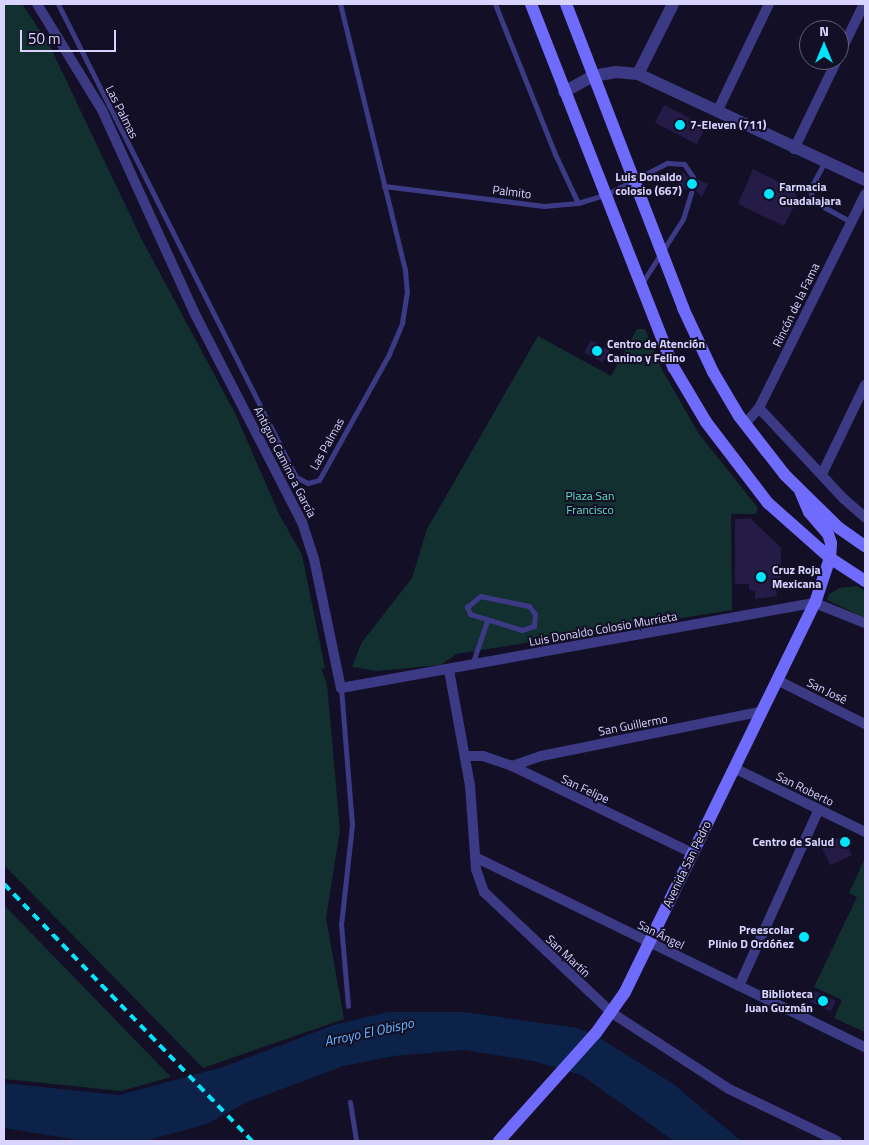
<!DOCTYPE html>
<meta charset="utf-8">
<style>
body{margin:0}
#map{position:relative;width:869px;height:1145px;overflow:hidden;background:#130f26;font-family:"Titillium Web",sans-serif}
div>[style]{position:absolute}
.green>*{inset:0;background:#12302f}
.water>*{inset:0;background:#0c2248}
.building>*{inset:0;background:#241b47;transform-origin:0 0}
.service>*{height:5px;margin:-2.5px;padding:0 2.5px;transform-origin:2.5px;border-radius:2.5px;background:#3d3a85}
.minor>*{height:10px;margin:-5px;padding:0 5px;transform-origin:5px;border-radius:5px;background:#3d3a85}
.tertiary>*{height:12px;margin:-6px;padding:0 6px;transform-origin:6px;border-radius:6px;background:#3d3a85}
.secondary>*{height:12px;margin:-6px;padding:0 6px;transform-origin:6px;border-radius:6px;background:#6f6bff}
.rail>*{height:4px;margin-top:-2px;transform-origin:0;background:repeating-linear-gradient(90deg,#00e5ff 0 8px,transparent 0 14px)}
.dots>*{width:14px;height:14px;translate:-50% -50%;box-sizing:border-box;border:2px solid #130f26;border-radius:50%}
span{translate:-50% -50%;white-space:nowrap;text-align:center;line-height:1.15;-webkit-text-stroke:4px #130f26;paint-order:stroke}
.street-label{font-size:12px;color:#d9d4ff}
.poi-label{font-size:12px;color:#d9d4ff;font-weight:700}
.left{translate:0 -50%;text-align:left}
.right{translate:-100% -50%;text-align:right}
.park-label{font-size:12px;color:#5fe0c0}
.water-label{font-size:14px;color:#62b6ff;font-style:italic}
.frame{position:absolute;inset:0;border:5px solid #d9d4ff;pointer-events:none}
.north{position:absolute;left:799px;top:20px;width:50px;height:50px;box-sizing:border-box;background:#130f26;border:1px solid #625e7d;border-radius:50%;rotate:0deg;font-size:14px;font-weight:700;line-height:20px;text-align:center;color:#d9d4ff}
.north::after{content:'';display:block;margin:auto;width:18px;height:22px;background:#00e5ff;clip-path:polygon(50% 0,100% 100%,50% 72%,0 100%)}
.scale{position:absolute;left:20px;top:30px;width:96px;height:22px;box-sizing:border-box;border:2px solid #d9d4ff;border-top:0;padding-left:6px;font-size:15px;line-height:18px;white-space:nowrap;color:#d9d4ff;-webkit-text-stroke:4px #130f26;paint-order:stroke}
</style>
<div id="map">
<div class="green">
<div style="clip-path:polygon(4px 4px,22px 4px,48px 42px,141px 238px,236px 415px,279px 514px,302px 555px,325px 668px,321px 669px,327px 684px,340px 830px,326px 918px,344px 1019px,203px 1068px,4px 865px)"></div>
<div style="clip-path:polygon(637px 329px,645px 329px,661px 368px,699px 434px,758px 508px,756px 514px,731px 514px,732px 610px,456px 654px,441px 665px,377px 671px,352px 667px,362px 642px,412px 578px,427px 529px,538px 336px,611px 376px)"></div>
<div style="clip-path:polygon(857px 586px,865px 591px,865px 618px,827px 600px,829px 594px,840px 588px)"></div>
<div style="clip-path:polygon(865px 858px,865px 1032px,834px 1018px,842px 1000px,814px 987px,857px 897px,849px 893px)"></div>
<div style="clip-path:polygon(4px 905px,171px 1077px,121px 1091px,4px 1079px)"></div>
</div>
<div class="water">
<div style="clip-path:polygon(388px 1012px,463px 1012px,577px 1028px,593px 1034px,672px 1083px,741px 1141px,674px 1141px,581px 1075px,533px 1061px,464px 1050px,394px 1056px,343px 1066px,247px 1102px,207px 1124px,145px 1141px,85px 1141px,4px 1128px,4px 1083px,119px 1095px,223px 1067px,334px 1025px)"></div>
</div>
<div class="building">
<div style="left:664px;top:105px;width:47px;height:20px;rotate:27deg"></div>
<div style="clip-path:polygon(753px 169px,794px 189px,798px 199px,784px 226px,738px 204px)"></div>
<div style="clip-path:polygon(683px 172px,691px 181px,697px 179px,708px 184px,702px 197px,693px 188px,687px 190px,677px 185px)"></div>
<div style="left:591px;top:340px;width:21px;height:14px;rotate:29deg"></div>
<div style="clip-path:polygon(750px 518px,781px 548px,781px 588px,776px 588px,777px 596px,755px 599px,755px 591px,749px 590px,749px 584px,735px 584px,735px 519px)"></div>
<div style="left:843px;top:836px;width:21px;height:24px;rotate:65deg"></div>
<div style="left:815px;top:991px;width:23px;height:12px;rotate:25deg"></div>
</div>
<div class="service">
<div style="left:58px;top:4px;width:530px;rotate:63.29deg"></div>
<div style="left:296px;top:477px;width:13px;rotate:27deg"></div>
<div style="left:308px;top:483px;width:11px;rotate:-15deg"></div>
<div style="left:319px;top:480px;width:144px;rotate:-60.9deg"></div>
<div style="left:389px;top:354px;width:34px;rotate:-67deg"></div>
<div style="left:402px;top:323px;width:30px;rotate:-81deg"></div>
<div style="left:407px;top:293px;width:23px;rotate:-95deg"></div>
<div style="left:405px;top:270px;width:274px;rotate:-103.7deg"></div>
<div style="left:495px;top:4px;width:162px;rotate:68.2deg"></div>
<div style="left:555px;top:154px;width:54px;rotate:64.9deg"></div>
<div style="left:824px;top:163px;width:30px;rotate:118deg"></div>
<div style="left:810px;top:189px;width:12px;rotate:76deg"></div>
<div style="left:813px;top:201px;width:43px;rotate:28.9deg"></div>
<div style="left:384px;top:186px;width:161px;rotate:7.1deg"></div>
<div style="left:544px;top:206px;width:34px;rotate:-5deg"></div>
<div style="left:578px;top:203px;width:30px;rotate:-17deg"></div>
<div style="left:607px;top:194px;width:68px;rotate:-27.3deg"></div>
<div style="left:667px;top:163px;width:17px;rotate:3deg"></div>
<div style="left:684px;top:164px;width:16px;rotate:55deg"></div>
<div style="left:642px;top:283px;width:76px;rotate:-57.4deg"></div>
<div style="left:683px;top:219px;width:28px;rotate:-73deg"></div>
<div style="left:480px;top:596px;width:50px;rotate:11.5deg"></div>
<div style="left:529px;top:606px;width:10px;rotate:53deg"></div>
<div style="left:535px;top:614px;width:12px;rotate:95deg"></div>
<div style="left:534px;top:626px;width:13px;rotate:162deg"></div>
<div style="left:522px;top:630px;width:54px;rotate:-162.9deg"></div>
<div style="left:470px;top:614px;width:8px;rotate:-113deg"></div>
<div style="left:467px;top:607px;width:17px;rotate:-40deg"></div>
<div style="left:472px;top:665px;width:46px;rotate:-71.2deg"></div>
<div style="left:341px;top:688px;width:137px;rotate:85.4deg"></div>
<div style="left:352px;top:825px;width:100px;rotate:96.3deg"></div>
<div style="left:341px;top:924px;width:82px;rotate:85.1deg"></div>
<div style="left:350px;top:1102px;width:39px;rotate:81deg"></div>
</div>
<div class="minor">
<div style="left:37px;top:4px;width:124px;rotate:58.5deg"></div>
<div style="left:102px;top:110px;width:226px;rotate:65.5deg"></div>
<div style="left:196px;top:316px;width:232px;rotate:62.8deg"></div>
<div style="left:302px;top:522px;width:39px;rotate:72deg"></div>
<div style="left:314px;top:559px;width:132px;rotate:78.2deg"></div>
<div style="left:341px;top:688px;width:482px;rotate:-10.2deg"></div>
<div style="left:815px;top:603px;width:54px;rotate:21.8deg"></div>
<div style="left:839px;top:55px;width:57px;rotate:-63.9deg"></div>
<div style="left:717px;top:112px;width:120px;rotate:-64.3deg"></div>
<div style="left:794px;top:149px;width:99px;rotate:-64.2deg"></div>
<div style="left:759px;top:408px;width:125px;rotate:47deg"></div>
<div style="left:844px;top:499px;width:28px;rotate:41deg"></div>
<div style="left:745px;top:424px;width:21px;rotate:-49deg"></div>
<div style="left:759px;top:408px;width:239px;rotate:-63.6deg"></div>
<div style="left:822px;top:474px;width:99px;rotate:-64.2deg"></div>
<div style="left:449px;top:670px;width:117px;rotate:79.7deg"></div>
<div style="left:470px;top:785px;width:84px;rotate:85.9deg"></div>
<div style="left:476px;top:869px;width:24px;rotate:71deg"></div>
<div style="left:484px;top:892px;width:176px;rotate:43.4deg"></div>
<div style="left:612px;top:1013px;width:140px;rotate:33deg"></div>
<div style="left:729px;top:1089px;width:120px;rotate:25.7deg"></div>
<div style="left:777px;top:680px;width:98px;rotate:26.6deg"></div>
<div style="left:466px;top:756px;width:17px"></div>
<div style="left:483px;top:756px;width:31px;rotate:19deg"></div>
<div style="left:512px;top:766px;width:200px;rotate:25.8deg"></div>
<div style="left:512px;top:766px;width:31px;rotate:-19deg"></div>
<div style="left:541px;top:756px;width:223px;rotate:-11.4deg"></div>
<div style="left:734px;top:768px;width:146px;rotate:26deg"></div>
<div style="left:475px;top:857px;width:434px;rotate:26deg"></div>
<div style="left:739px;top:986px;width:194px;rotate:-65.7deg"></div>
</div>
<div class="tertiary">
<div style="left:638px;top:74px;width:78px;rotate:-63.4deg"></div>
<div style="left:564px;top:92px;width:33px;rotate:-29deg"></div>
<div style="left:593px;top:76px;width:23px;rotate:-10deg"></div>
<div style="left:616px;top:72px;width:22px;rotate:5deg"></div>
<div style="left:638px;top:74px;width:251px;rotate:25deg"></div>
</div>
<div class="secondary">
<div style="left:531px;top:4px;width:391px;rotate:68.6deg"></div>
<div style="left:674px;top:368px;width:63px;rotate:59.3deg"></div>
<div style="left:706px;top:422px;width:102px;rotate:52.6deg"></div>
<div style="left:768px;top:503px;width:83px;rotate:41.6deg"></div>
<div style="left:830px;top:558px;width:42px;rotate:33.3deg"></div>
<div style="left:566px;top:4px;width:326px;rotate:68.9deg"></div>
<div style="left:683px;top:308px;width:71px;rotate:64.9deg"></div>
<div style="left:713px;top:372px;width:51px;rotate:59.4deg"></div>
<div style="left:739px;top:416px;width:75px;rotate:52.1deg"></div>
<div style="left:785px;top:475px;width:76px;rotate:44.5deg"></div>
<div style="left:839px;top:528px;width:32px;rotate:35deg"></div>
<div style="left:499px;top:1141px;width:145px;rotate:-48.1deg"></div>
<div style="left:596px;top:1033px;width:50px;rotate:-54.7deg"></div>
<div style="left:625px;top:992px;width:433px;rotate:-64deg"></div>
<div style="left:815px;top:603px;width:47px;rotate:-71.6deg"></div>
<div style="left:830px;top:558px;width:15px;rotate:-86deg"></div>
<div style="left:831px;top:543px;width:9px;rotate:-108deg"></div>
<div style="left:828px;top:534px;width:29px;rotate:-131deg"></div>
<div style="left:809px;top:512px;width:21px;rotate:-113deg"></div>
</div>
<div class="rail">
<div style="left:4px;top:884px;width:357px;rotate:46deg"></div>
</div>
<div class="dots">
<div style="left:680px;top:125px;background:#00e5ff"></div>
<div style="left:692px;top:184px;background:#00e5ff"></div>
<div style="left:769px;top:194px;background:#00e5ff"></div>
<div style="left:597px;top:351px;background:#00e5ff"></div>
<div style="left:761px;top:577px;background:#00e5ff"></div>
<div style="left:845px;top:842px;background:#00e5ff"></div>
<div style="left:804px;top:937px;background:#00e5ff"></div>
<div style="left:823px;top:1001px;background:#00e5ff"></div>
</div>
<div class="street-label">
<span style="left:122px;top:112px;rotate:63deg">Las Palmas</span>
<span style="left:512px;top:192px;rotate:7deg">Palmito</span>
<span style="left:796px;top:305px;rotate:-64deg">Rincón de la Fama</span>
<span style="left:327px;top:444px;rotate:-61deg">Las Palmas</span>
<span style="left:285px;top:462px;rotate:63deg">Antiguo Camino a García</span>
<span style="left:603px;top:629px;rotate:-10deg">Luis Donaldo Colosio Murrieta</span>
<span style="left:827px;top:691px;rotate:26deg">San José</span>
<span style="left:633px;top:725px;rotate:-11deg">San Guillermo</span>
<span style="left:585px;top:789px;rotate:25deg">San Felipe</span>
<span style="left:805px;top:789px;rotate:26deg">San Roberto</span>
<span style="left:687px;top:864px;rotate:-64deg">Avenida San Pedro</span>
<span style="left:661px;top:935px;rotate:26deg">San Ángel</span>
<span style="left:568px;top:956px;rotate:43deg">San Martín</span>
</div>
<div class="poi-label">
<span class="left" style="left:690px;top:125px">7-Eleven (711)</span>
<span class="right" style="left:682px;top:184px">Luis Donaldo<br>colosio (667)</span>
<span class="left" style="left:779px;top:194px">Farmacia<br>Guadalajara</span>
<span class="left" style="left:607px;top:351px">Centro de Atención<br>Canino y Felino</span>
<span class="left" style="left:772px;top:577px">Cruz Roja<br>Mexicana</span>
<span class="right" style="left:834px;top:842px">Centro de Salud</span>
<span class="right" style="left:794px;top:937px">Preescolar<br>Plinio D Ordóñez</span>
<span class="right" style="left:813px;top:1001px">Biblioteca<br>Juan Guzmán</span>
</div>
<div class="park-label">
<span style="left:590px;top:503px">Plaza San<br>Francisco</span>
</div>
<div class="water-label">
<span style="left:369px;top:1032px;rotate:-12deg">Arroyo El Obispo</span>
</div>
<div class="frame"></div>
<div class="north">N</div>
<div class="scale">50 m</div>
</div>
